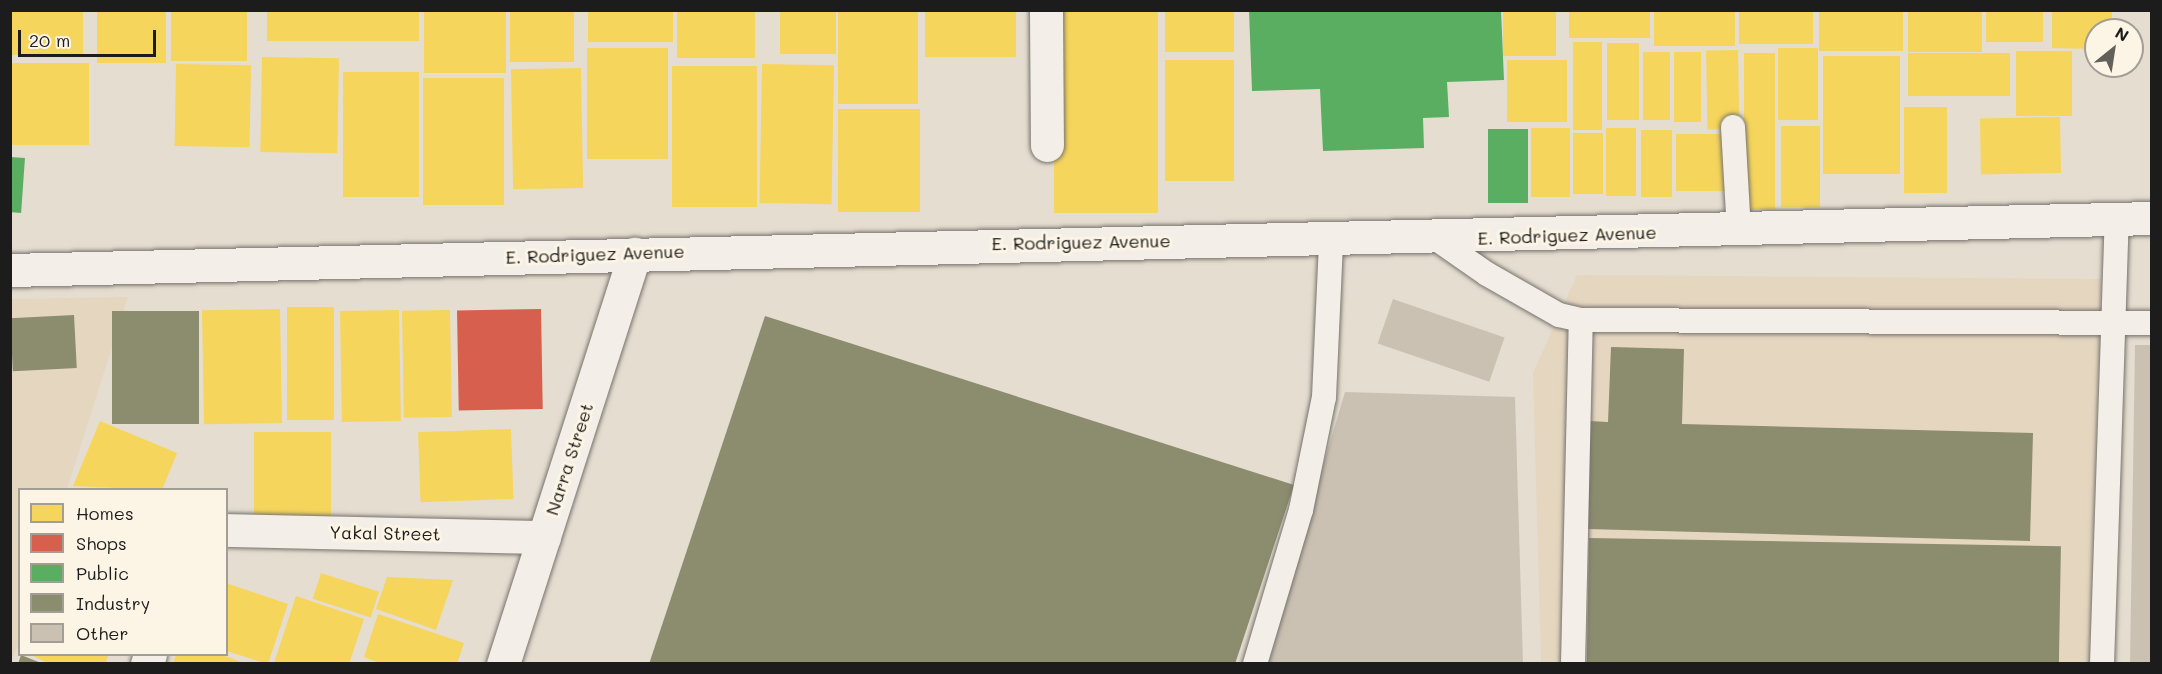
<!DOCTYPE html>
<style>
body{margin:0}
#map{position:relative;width:2162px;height:674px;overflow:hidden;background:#e5ddd0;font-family:Mali,sans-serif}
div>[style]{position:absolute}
.built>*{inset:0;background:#e5d6c0}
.homes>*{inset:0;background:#f6d55c;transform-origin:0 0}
.shops>*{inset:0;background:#d6604d;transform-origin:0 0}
.public>*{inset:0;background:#5aae61;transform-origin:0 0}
.industry>*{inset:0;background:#8c8c6e;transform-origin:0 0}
.building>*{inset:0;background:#cbc1b3;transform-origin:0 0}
.roads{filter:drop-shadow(0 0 2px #76736d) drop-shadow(0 0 2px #76736d)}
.lane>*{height:24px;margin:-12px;padding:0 12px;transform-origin:12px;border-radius:12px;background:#f3efe8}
.street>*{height:33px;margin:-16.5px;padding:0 16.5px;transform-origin:16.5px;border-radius:16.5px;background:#f3efe8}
.secondary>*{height:33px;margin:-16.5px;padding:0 16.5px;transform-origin:16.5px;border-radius:16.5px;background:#f3efe8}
span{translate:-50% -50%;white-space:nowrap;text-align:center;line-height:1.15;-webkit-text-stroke:6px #fcf5e5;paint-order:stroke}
.street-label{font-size:18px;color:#1c1c1c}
.frame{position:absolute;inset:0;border:12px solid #1c1c1c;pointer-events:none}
.legend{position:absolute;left:18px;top:488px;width:210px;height:168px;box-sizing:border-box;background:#fcf5e5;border:2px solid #a29e95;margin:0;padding:8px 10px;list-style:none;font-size:18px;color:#1c1c1c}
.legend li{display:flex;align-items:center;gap:12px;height:30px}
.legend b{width:30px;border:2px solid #a29e95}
.north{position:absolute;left:2084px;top:18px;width:60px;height:60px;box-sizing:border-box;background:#fcf5e5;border:2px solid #a29e95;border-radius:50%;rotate:30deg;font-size:16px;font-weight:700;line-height:24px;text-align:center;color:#1c1c1c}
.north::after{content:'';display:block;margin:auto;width:21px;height:27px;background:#62605b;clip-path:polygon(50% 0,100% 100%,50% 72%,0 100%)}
.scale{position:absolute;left:18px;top:30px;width:138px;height:27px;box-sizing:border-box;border:3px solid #1c1c1c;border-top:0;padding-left:8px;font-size:18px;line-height:21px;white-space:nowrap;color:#1c1c1c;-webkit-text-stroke:4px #fcf5e5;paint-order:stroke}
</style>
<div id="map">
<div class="built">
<div style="clip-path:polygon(1577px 275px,2101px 279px,2099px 663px,1541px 663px,1533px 373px)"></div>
<div style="clip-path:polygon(128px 297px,67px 489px,20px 490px,20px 642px,10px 663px,10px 299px)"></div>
</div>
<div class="homes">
<div style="left:10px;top:10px;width:73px;height:45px"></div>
<div style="left:97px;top:10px;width:69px;height:53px"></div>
<div style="left:171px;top:10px;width:76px;height:51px"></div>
<div style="left:267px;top:10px;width:152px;height:31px"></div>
<div style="left:424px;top:10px;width:82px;height:63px"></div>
<div style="left:510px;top:10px;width:64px;height:52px"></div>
<div style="left:588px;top:10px;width:85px;height:32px"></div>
<div style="left:677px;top:10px;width:78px;height:48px"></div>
<div style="left:780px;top:10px;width:56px;height:44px"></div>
<div style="left:838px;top:10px;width:80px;height:94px"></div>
<div style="left:925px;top:10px;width:91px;height:47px"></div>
<div style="left:1054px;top:10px;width:104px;height:203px"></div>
<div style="left:1165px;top:10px;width:69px;height:42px"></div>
<div style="left:1503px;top:10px;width:53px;height:46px"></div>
<div style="left:1569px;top:10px;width:81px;height:28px"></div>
<div style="left:1654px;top:10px;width:81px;height:36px"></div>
<div style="left:1739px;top:10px;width:74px;height:34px"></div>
<div style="left:1819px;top:10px;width:84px;height:41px"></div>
<div style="left:1908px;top:10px;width:74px;height:42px"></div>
<div style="left:1986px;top:10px;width:57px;height:32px"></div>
<div style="clip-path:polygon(2052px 10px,2112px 10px,2112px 30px,2096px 30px,2096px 49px,2052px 48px)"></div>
<div style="left:1573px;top:42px;width:29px;height:88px"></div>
<div style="left:1639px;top:43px;width:77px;height:32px;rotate:90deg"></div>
<div style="left:587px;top:48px;width:81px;height:111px"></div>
<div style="left:1778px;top:48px;width:40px;height:72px"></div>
<div style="left:1738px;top:50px;width:79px;height:32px;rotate:89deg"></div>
<div style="left:2016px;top:51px;width:56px;height:65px"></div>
<div style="left:1643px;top:52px;width:27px;height:68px"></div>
<div style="left:1674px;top:52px;width:27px;height:70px"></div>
<div style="left:1744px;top:53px;width:31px;height:156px"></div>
<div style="left:1908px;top:53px;width:102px;height:43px"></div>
<div style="left:1900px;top:56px;width:118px;height:77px;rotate:90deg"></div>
<div style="left:262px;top:57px;width:77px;height:95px;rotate:1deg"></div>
<div style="left:1165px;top:60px;width:69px;height:121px"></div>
<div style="left:1507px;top:60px;width:60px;height:62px"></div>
<div style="left:10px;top:63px;width:79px;height:82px"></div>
<div style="left:176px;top:64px;width:75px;height:82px;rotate:1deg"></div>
<div style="left:762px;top:64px;width:72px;height:139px;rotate:1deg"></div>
<div style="left:672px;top:66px;width:85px;height:141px"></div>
<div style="left:581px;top:68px;width:120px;height:70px;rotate:89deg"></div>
<div style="left:419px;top:72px;width:125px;height:76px;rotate:90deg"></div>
<div style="left:423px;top:78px;width:81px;height:127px"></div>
<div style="left:1904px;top:107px;width:43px;height:86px"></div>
<div style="left:838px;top:109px;width:82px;height:103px"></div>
<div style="left:2060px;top:117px;width:56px;height:80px;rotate:89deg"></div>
<div style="left:1781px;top:126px;width:39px;height:81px"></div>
<div style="left:1531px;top:128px;width:39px;height:69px"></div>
<div style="left:1606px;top:128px;width:30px;height:68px"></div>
<div style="left:1641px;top:130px;width:31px;height:67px"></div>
<div style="left:1573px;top:133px;width:30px;height:61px"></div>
<div style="left:1676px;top:134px;width:49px;height:57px"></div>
<div style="left:287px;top:307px;width:47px;height:113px"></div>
<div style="left:280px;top:309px;width:114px;height:78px;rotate:89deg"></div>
<div style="left:399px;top:310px;width:111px;height:59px;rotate:89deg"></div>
<div style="left:450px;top:310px;width:107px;height:48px;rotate:89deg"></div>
<div style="clip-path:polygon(100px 421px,177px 453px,162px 490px,73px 486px)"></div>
<div style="left:511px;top:429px;width:70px;height:93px;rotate:88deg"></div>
<div style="left:254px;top:432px;width:77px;height:90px"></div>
<div style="left:321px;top:573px;width:61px;height:27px;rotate:18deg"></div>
<div style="clip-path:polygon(387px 577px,453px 580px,436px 630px,376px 609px)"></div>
<div style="clip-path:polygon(226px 583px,288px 604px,268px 664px,226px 651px)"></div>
<div style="clip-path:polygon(296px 596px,364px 619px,349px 664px,274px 663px)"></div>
<div style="clip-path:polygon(378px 614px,464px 643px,457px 664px,382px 664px,364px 657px)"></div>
<div style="clip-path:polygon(29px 654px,109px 654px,105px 664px,50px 664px)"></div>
<div style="clip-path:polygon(176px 654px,219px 654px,244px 663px,173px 664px)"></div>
</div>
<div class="shops">
<div style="left:541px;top:309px;width:100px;height:84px;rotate:89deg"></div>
</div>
<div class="public">
<div style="clip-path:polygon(1249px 10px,1501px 10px,1504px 80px,1447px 82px,1449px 117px,1423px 118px,1424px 148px,1323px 151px,1320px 89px,1252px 91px)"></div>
<div style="left:1488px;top:129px;width:40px;height:74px"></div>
<div style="left:10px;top:157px;width:15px;height:55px;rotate:4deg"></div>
</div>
<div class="industry">
<div style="left:112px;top:311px;width:87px;height:113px"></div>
<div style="left:74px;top:315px;width:53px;height:64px;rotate:87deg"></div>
<div style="clip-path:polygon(765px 316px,1294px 485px,1235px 664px,649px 664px)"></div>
<div style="clip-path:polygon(1611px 347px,1684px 349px,1682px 424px,2033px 433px,2030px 541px,1587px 529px,1590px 421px,1608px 422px)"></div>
<div style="left:1589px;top:538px;width:472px;height:126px;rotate:1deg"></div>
<div style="clip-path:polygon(21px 655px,41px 663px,41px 664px,18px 664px)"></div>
</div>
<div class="building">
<div style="left:1393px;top:299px;width:118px;height:47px;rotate:19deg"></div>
<div style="clip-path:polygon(2135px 345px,2152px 345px,2152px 664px,2130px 664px)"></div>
<div style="clip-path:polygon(1345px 392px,1515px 397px,1523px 664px,1264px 664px)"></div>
</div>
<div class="roads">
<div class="lane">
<div style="left:1733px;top:127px;width:103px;rotate:86.7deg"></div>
<div style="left:1435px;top:238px;width:63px;rotate:34.7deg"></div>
<div style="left:1487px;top:274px;width:83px;rotate:29.7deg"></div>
<div style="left:1559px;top:315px;width:23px;rotate:13deg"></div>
<div style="left:1581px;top:320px;width:571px;rotate:0.3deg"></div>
<div style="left:1255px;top:664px;width:161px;rotate:-73.4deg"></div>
<div style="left:1301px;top:510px;width:115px;rotate:-78.5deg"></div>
<div style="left:1324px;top:397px;width:157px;rotate:-87.4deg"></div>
<div style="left:1573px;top:664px;width:344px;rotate:-88.7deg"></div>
<div style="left:2102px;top:664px;width:445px;rotate:-88.1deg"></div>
</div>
<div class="street">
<div style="left:1046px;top:10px;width:135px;rotate:89.6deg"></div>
<div style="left:226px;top:530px;width:318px;rotate:1.3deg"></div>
<div style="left:147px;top:664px;width:10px;rotate:-73deg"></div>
<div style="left:503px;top:664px;width:431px;rotate:-72.2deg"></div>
</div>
<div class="secondary">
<div style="left:10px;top:270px;width:2143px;rotate:-1.39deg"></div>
</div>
</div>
<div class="street-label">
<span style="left:1567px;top:235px;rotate:-2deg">E. Rodriguez Avenue</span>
<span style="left:1081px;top:242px;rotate:-1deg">E. Rodriguez Avenue</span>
<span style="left:595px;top:254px;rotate:-2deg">E. Rodriguez Avenue</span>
<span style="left:569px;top:459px;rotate:-72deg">Narra Street</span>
<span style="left:385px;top:533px;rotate:1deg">Yakal Street</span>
</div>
<div class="frame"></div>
<ul class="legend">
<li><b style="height:16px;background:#f6d55c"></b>Homes</li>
<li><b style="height:16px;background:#d6604d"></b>Shops</li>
<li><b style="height:16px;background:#5aae61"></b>Public</li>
<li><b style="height:16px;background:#8c8c6e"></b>Industry</li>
<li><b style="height:16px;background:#cbc1b3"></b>Other</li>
</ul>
<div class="north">N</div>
<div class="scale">20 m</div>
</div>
